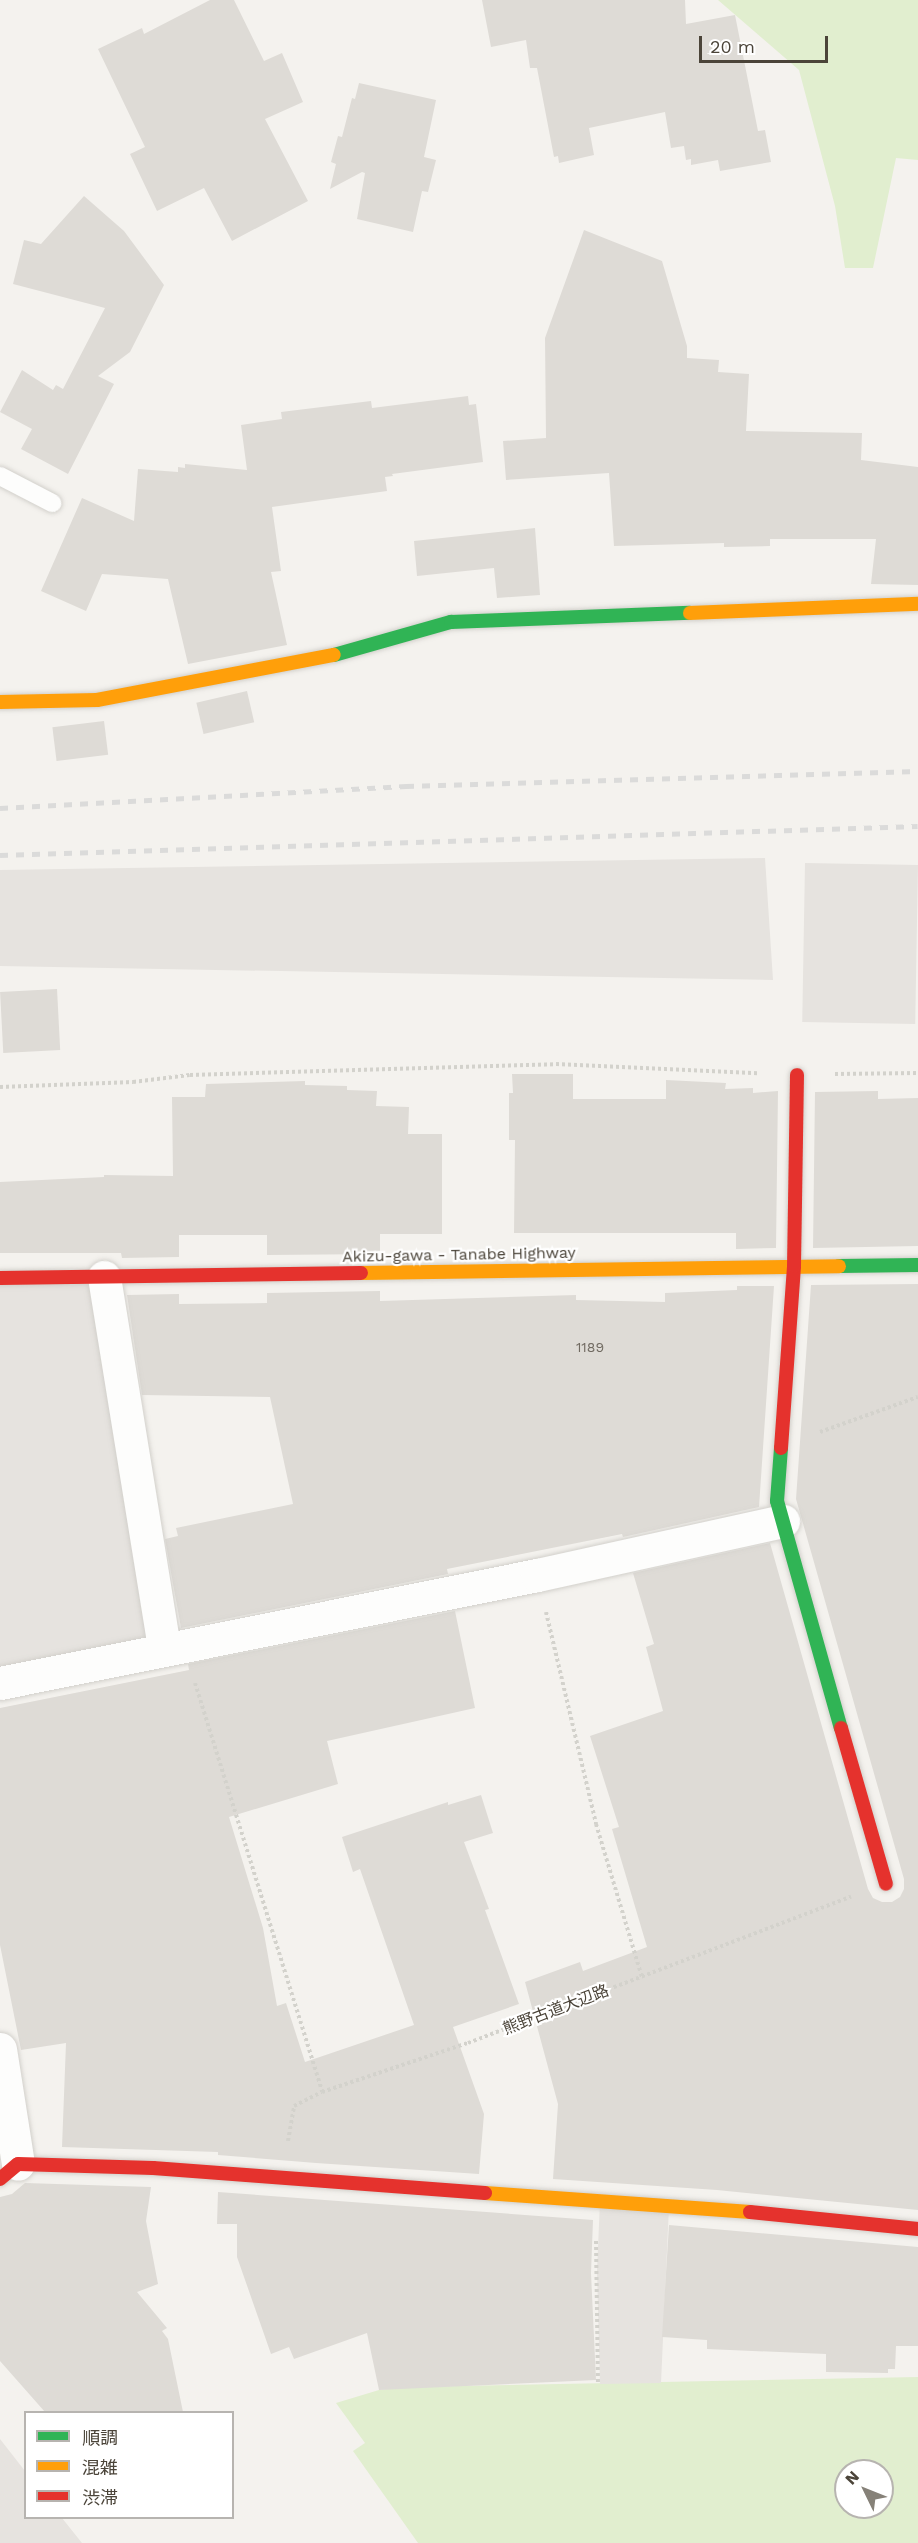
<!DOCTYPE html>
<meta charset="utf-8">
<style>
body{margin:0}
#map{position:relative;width:918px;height:2543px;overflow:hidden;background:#f4f2ee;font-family:"Work Sans","Noto Sans JP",sans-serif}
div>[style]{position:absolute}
.green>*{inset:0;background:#e1eecf}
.parking>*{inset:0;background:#e6e3df;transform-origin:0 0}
.building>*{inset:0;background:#dedbd6;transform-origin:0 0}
.path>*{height:4px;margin-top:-2px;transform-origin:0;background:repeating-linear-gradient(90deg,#d3d2cc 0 3px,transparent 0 6px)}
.roads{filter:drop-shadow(0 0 2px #d2d0cb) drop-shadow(0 0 2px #d2d0cb)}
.lane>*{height:18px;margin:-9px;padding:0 9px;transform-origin:9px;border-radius:9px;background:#fdfdfc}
.street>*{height:33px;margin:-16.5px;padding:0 16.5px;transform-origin:16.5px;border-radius:16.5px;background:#fdfdfc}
.fast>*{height:14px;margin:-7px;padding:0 7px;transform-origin:7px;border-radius:7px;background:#30b455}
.slow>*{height:14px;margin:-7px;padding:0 7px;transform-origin:7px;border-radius:7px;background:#ff9f0a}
.jam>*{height:14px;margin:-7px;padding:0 7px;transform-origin:7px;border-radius:7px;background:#e5322d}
.rail>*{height:4.5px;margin-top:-2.25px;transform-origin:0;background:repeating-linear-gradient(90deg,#dbdbda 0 8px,transparent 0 16px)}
span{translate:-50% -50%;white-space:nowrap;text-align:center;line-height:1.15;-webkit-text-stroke:4.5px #fff;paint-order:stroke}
.number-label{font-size:14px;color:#706a61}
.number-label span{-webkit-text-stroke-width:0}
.street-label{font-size:16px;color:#4b4439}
.legend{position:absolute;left:24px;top:2411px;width:210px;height:108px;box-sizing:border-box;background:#fff;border:2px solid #b7b4b0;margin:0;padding:8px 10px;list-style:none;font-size:18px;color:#4b4439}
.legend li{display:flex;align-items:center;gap:12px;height:30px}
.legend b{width:30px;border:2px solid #b7b4b0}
.north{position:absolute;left:834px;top:2459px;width:60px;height:60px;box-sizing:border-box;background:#fff;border:2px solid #b7b4b0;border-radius:50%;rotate:313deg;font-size:16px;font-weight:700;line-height:24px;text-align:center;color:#4b4439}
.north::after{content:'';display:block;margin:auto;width:21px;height:27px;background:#868178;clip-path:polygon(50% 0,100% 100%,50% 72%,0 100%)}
.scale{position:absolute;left:699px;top:36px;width:129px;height:27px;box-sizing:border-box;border:3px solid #4b4439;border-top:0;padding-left:8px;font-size:18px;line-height:21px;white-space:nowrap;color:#4b4439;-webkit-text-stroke:4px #fff;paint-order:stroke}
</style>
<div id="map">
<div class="green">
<div style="clip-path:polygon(718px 0,918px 0,918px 160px,896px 158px,873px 268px,845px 268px,835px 206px,799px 70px)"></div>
<div style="clip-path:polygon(evenodd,918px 2377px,918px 2543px,418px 2543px,353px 2451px,365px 2443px,336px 2403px,379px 2390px,406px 2387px,918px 2377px,846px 2471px,882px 2471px,882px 2507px,846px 2507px,846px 2471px)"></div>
</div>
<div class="parking">
<div style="clip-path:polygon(765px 858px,773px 980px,0 966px,0 870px)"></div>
<div style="left:805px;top:863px;width:113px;height:159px;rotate:1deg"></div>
<div style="clip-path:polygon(104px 1277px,164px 1648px,0 1683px,0 1278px)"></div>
<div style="clip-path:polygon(600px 2201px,669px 2206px,661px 2383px,600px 2384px,597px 2271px)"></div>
<div style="clip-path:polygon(0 2439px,25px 2471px,26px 2518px,62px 2518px,82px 2543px,0 2543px)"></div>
</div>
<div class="building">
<div style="clip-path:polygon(210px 0,234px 0,264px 61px,282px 53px,303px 102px,265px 119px,308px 201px,232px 241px,204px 188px,157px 211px,130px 154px,145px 147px,98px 49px,142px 28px,144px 34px)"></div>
<div style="clip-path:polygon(482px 0,685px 0,686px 24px,735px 15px,758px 131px,765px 130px,771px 162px,720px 171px,718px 160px,691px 165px,691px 159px,686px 160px,684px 146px,671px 148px,665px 112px,589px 128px,594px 155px,559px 163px,558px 156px,554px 157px,537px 68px,530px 68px,526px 40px,491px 47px)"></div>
<div style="clip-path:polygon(359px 83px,436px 100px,424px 157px,436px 160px,428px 192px,422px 191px,413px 232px,357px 219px,365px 173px,362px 172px,330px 189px,336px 164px,331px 162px,338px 136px,342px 137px,352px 98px,355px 99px)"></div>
<div style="clip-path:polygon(84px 196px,124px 231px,164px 285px,130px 352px,98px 376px,114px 384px,68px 474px,21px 449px,32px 429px,0 412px,22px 370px,53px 390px,56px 385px,63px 389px,105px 308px,13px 284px,24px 240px,41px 244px)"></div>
<div style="clip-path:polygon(584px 230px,662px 261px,687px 346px,687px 358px,719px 360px,718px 372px,749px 374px,746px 431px,862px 433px,861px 460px,918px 467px,918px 585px,871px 584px,876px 539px,770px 539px,770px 546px,724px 547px,724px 543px,614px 546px,609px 473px,506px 480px,503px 441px,546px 438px,545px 338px)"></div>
<div style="clip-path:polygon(468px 396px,469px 405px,476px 404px,483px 462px,392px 474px,393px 476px,385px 477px,387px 491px,272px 507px,281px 571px,271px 572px,287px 645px,188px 664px,168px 579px,102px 574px,86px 611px,41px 591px,82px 498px,134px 521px,138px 469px,178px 472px,178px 467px,185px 468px,185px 464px,247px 470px,241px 425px,282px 419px,281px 412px,371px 401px,372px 408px)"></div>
<div style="clip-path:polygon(535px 528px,540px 595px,497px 598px,494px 568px,417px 576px,414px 541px)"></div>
<div style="left:247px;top:691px;width:32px;height:52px;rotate:77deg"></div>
<div style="left:104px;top:721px;width:34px;height:52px;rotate:83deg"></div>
<div style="left:57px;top:989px;width:61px;height:57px;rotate:87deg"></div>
<div style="clip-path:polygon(512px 1074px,573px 1074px,573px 1099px,666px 1099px,666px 1080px,726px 1083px,725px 1089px,753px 1088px,753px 1093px,778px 1091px,776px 1248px,736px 1249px,736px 1233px,514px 1233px,515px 1140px,509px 1140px,509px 1093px,513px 1093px)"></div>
<div style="clip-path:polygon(305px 1081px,305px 1085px,347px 1086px,347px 1090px,377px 1091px,376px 1106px,409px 1107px,408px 1134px,442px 1134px,442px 1234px,380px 1234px,380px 1254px,267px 1255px,267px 1235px,179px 1235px,179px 1257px,122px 1258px,121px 1253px,0 1253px,0 1182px,104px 1177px,104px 1175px,173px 1176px,172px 1097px,205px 1097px,206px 1084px)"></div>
<div style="clip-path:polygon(878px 1091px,878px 1099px,918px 1098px,918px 1246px,813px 1248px,815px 1092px)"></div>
<div style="clip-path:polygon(918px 1284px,918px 2210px,717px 2190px,553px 2179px,558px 2104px,525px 1982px,580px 1962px,583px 1971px,647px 1947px,612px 1829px,619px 1827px,590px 1736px,663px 1711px,646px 1647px,654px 1644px,633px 1573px,770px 1543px,868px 1889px,873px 1898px,882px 1902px,892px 1902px,900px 1897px,904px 1889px,904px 1879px,796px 1499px,811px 1285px)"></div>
<div style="clip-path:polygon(737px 1286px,774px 1286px,759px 1507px,623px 1537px,622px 1534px,447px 1569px,448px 1574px,181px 1628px,165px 1539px,178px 1536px,176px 1528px,293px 1504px,270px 1397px,142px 1395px,127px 1295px,179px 1294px,179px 1304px,267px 1303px,267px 1293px,380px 1291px,380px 1301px,576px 1295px,576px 1300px,665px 1302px,665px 1293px,737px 1290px)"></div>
<div style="clip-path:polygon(455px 1611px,475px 1708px,327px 1741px,338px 1784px,229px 1817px,263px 1928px,277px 2006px,286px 2003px,305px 2062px,414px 2025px,360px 1869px,353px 1872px,342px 1837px,448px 1802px,448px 1805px,481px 1795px,493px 1833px,464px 1842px,489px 1909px,485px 1910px,519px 2004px,453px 2027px,484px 2114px,479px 2174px,316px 2163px,218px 2155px,218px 2152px,62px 2147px,66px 2043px,21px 2050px,0 1945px,0 1708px,189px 1670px,188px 1664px)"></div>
<div style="clip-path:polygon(25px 2183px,151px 2187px,146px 2221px,158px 2284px,137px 2292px,167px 2328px,162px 2331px,168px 2339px,183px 2412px,45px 2412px,0 2361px,0 2197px,12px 2194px)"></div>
<div style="clip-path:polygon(218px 2192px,593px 2220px,591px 2273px,596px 2380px,379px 2390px,367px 2333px,294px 2359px,289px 2347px,271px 2354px,237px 2257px,237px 2224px,217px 2224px)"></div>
<div style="clip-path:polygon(669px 2225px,918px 2247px,918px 2346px,896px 2346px,895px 2369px,888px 2369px,888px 2373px,826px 2372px,826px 2354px,707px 2349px,707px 2340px,662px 2337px)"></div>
</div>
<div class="path">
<div style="left:835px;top:1074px;width:83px;rotate:-0.7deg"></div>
<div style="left:0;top:1087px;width:133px;rotate:-2.2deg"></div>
<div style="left:133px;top:1082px;width:57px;rotate:-7deg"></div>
<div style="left:190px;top:1075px;width:366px;rotate:-1.7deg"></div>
<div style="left:556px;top:1064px;width:202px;rotate:2.6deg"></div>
<div style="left:820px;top:1432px;width:104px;rotate:-19.7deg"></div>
<div style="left:546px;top:1612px;width:218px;rotate:76.7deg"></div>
<div style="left:596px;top:1824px;width:160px;rotate:73.3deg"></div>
<div style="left:195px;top:1683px;width:428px;rotate:72.7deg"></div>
<div style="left:288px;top:2141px;width:36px;rotate:-80deg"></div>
<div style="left:294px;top:2106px;width:31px;rotate:-27deg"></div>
<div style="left:322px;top:2092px;width:154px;rotate:-18.6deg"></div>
<div style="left:468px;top:2043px;width:410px;rotate:-20.9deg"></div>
<div style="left:596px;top:2241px;width:143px;rotate:89.2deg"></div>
</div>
<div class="roads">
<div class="lane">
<div style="left:0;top:476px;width:59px;rotate:27.4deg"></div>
</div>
<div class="street">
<div style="left:104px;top:1277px;width:376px;rotate:80.8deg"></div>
<div style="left:0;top:1683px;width:548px;rotate:-11.37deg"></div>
<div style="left:537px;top:1575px;width:252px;rotate:-12.4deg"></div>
<div style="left:0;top:2049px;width:116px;rotate:81.1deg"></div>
</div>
<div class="fast">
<div style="left:334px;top:655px;width:122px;rotate:-15.8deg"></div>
<div style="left:451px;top:622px;width:239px;rotate:-2.2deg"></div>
<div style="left:839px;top:1266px;width:79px;rotate:-0.7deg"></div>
<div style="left:781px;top:1448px;width:53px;rotate:94.3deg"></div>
<div style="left:777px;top:1501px;width:236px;rotate:74.3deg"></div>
</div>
<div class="slow">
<div style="left:690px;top:613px;width:228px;rotate:-2.3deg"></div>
<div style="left:0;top:702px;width:97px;rotate:-1.2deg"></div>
<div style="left:97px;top:700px;width:241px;rotate:-10.8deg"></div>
<div style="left:361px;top:1273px;width:478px;rotate:-0.8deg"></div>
<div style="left:485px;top:2193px;width:266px;rotate:4.1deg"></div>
</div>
<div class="jam">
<div style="left:0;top:1278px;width:361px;rotate:-0.8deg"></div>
<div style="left:781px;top:1448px;width:182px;rotate:-85.9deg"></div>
<div style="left:794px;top:1266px;width:191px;rotate:-89.1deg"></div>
<div style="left:841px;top:1728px;width:162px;rotate:73.9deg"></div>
<div style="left:0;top:2179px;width:23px;rotate:-40deg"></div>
<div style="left:18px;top:2164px;width:135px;rotate:1.7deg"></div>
<div style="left:153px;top:2168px;width:333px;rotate:4.3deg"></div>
<div style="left:750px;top:2212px;width:169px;rotate:5.8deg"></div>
</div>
</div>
<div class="rail">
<div style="left:0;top:808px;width:407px;rotate:-3.1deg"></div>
<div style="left:406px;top:786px;width:512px;rotate:-1.68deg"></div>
<div style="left:0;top:855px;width:918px;rotate:-1.81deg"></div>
</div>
<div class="number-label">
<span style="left:590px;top:1347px">1189</span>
</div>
<div class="street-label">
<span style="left:459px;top:1255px;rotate:-1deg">Akizu-gawa - Tanabe Highway</span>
<span style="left:556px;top:2010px;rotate:-21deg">熊野古道大辺路</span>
</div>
<ul class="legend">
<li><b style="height:8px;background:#30b455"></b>順調</li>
<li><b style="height:8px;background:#ff9f0a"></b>混雑</li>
<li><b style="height:8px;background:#e5322d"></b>渋滞</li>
</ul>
<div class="north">N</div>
<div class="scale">20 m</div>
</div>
